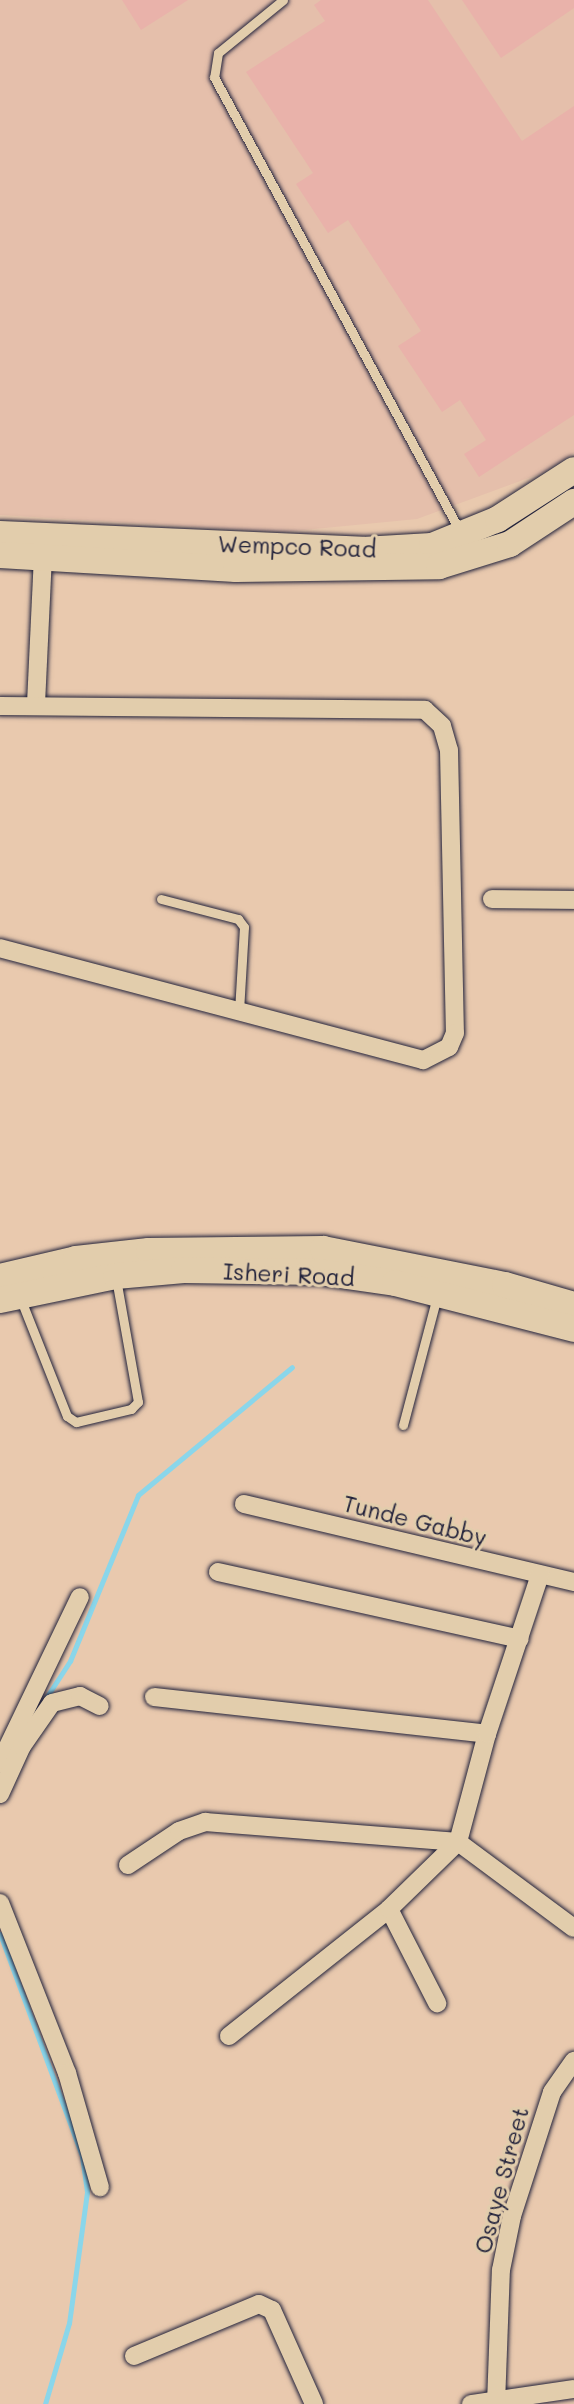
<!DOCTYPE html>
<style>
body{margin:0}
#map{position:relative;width:574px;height:2404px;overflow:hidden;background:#e9c9ae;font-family:Mali,sans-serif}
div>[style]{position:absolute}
.built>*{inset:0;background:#e5bfab}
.stream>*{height:5px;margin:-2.5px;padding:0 2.5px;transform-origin:2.5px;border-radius:2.5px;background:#8ad6ea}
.building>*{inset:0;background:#e9b2aa}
.roads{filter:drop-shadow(0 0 2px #22223b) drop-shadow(0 0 2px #22223b)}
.lane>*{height:9px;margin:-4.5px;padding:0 4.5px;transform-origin:4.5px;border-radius:4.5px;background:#e2cdac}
.street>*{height:18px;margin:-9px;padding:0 9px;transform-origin:9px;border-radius:9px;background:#e2cdac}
.secondary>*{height:26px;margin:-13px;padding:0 13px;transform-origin:13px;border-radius:13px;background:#e2cdac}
span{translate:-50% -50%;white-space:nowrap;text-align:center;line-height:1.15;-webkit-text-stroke:6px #e2cdac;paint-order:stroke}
.street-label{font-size:23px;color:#22223b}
</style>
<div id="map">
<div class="built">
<div style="clip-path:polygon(0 0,574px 0,574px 453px,542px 473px,417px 519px,283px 532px,0 515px)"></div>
</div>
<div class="stream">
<div style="left:44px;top:1701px;width:48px;rotate:-57deg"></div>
<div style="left:70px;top:1661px;width:179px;rotate:-67.7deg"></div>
<div style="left:138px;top:1495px;width:200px;rotate:-39.7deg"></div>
<div style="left:0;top:1934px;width:237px;rotate:69.7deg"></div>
<div style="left:82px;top:2156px;width:36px;rotate:82deg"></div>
<div style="left:87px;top:2192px;width:132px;rotate:97.8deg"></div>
<div style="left:69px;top:2323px;width:84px;rotate:106.5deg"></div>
</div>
<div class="building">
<div style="clip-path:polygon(122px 0,188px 0,141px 30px)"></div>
<div style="clip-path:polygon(321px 0,428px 0,522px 141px,574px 106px,574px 415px,479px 477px,464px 454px,486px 440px,460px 400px,442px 412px,398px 346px,421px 331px,348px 220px,328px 233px,296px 184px,313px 173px,246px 72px,325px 21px,314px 5px)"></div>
<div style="clip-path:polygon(462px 0,574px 0,574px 8px,501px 58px)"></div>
</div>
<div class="roads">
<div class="lane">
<div style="left:283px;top:0;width:84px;rotate:140.8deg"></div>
<div style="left:218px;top:53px;width:24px;rotate:99deg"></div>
<div style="left:214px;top:77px;width:519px;rotate:61.56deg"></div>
<div style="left:161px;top:899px;width:80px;rotate:14.6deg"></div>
<div style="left:238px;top:919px;width:10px;rotate:53deg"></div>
<div style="left:244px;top:927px;width:84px;rotate:93.4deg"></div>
<div style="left:21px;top:1300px;width:125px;rotate:68.4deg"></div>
<div style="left:67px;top:1416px;width:11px;rotate:34deg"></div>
<div style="left:76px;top:1422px;width:57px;rotate:-13.3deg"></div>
<div style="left:131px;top:1409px;width:10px;rotate:-45deg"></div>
<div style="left:138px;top:1402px;width:126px;rotate:-100.1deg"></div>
<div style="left:403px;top:1425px;width:133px;rotate:-75.2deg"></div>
</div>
<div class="street">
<div style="left:36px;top:704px;width:147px;rotate:-87.3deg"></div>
<div style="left:0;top:706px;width:425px;rotate:0.5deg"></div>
<div style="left:425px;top:710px;width:23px;rotate:43deg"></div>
<div style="left:442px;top:726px;width:25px;rotate:74deg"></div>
<div style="left:449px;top:750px;width:283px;rotate:88.8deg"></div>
<div style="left:455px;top:1033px;width:15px;rotate:113deg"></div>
<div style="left:449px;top:1047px;width:29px;rotate:153deg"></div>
<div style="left:423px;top:1060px;width:438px;rotate:-165.2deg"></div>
<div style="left:492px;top:899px;width:82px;rotate:0.7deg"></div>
<div style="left:244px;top:1504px;width:339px;rotate:13.3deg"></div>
<div style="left:218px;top:1572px;width:309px;rotate:12.5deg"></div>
<div style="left:154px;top:1697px;width:335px;rotate:6.3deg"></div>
<div style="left:0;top:1763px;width:184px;rotate:-64.3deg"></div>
<div style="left:0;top:1794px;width:53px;rotate:-65.4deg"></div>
<div style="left:22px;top:1746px;width:52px;rotate:-55.1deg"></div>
<div style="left:52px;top:1703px;width:29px;rotate:-14deg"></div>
<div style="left:80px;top:1696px;width:22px;rotate:27deg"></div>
<div style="left:128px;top:1865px;width:61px;rotate:-33.7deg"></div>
<div style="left:179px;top:1831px;width:28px;rotate:-19deg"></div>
<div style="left:205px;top:1822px;width:254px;rotate:4.5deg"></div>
<div style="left:458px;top:1842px;width:144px;rotate:36.6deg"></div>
<div style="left:0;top:1903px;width:183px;rotate:68.5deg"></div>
<div style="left:67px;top:2073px;width:119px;rotate:73.9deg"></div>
<div style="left:389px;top:1909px;width:106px;rotate:62.9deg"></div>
<div style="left:229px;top:2036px;width:204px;rotate:-38.4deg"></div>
<div style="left:389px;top:1909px;width:96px;rotate:-44.2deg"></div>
<div style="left:458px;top:1842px;width:112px;rotate:-75deg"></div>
<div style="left:487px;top:1734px;width:168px;rotate:-71.6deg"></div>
<div style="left:134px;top:2356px;width:135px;rotate:-22.6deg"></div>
<div style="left:259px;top:2304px;width:14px;rotate:25deg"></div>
<div style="left:272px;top:2310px;width:103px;rotate:65.9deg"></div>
<div style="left:471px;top:2404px;width:104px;rotate:-8.3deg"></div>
<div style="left:496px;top:2404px;width:134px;rotate:-87.9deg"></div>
<div style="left:501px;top:2270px;width:55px;rotate:-78.5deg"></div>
<div style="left:512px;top:2216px;width:130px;rotate:-72.1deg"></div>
<div style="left:552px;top:2092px;width:38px;rotate:-55deg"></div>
</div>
<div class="secondary">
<div style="left:0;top:534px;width:363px;rotate:2.5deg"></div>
<div style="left:363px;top:550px;width:69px;rotate:-3.3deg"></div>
<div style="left:432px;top:546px;width:71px;rotate:-22.2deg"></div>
<div style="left:498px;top:519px;width:90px;rotate:-32.8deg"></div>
<div style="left:0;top:555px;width:236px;rotate:3.4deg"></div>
<div style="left:236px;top:569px;width:203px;rotate:-0.8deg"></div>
<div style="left:439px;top:566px;width:74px;rotate:-17.2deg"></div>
<div style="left:510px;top:544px;width:77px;rotate:-33.3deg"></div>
<div style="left:0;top:1277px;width:78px;rotate:-13.3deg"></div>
<div style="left:76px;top:1259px;width:73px;rotate:-6.3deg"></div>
<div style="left:149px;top:1251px;width:174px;rotate:-0.7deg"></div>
<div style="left:323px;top:1249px;width:186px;rotate:11.2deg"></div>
<div style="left:505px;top:1285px;width:72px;rotate:16.2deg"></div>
<div style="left:0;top:1300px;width:118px;rotate:-11.7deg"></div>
<div style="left:116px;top:1276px;width:68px;rotate:-5deg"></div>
<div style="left:184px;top:1270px;width:135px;rotate:0.8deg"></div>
<div style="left:319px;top:1272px;width:77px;rotate:8.2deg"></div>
<div style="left:395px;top:1283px;width:185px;rotate:14.4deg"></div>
</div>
</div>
<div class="street-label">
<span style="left:297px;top:546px;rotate:2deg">Wempco Road</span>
<span style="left:289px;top:1274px;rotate:3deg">Isheri Road</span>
<span style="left:415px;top:1520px;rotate:14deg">Tunde Gabby</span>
<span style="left:501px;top:2180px;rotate:-75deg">Osaye Street</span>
</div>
</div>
